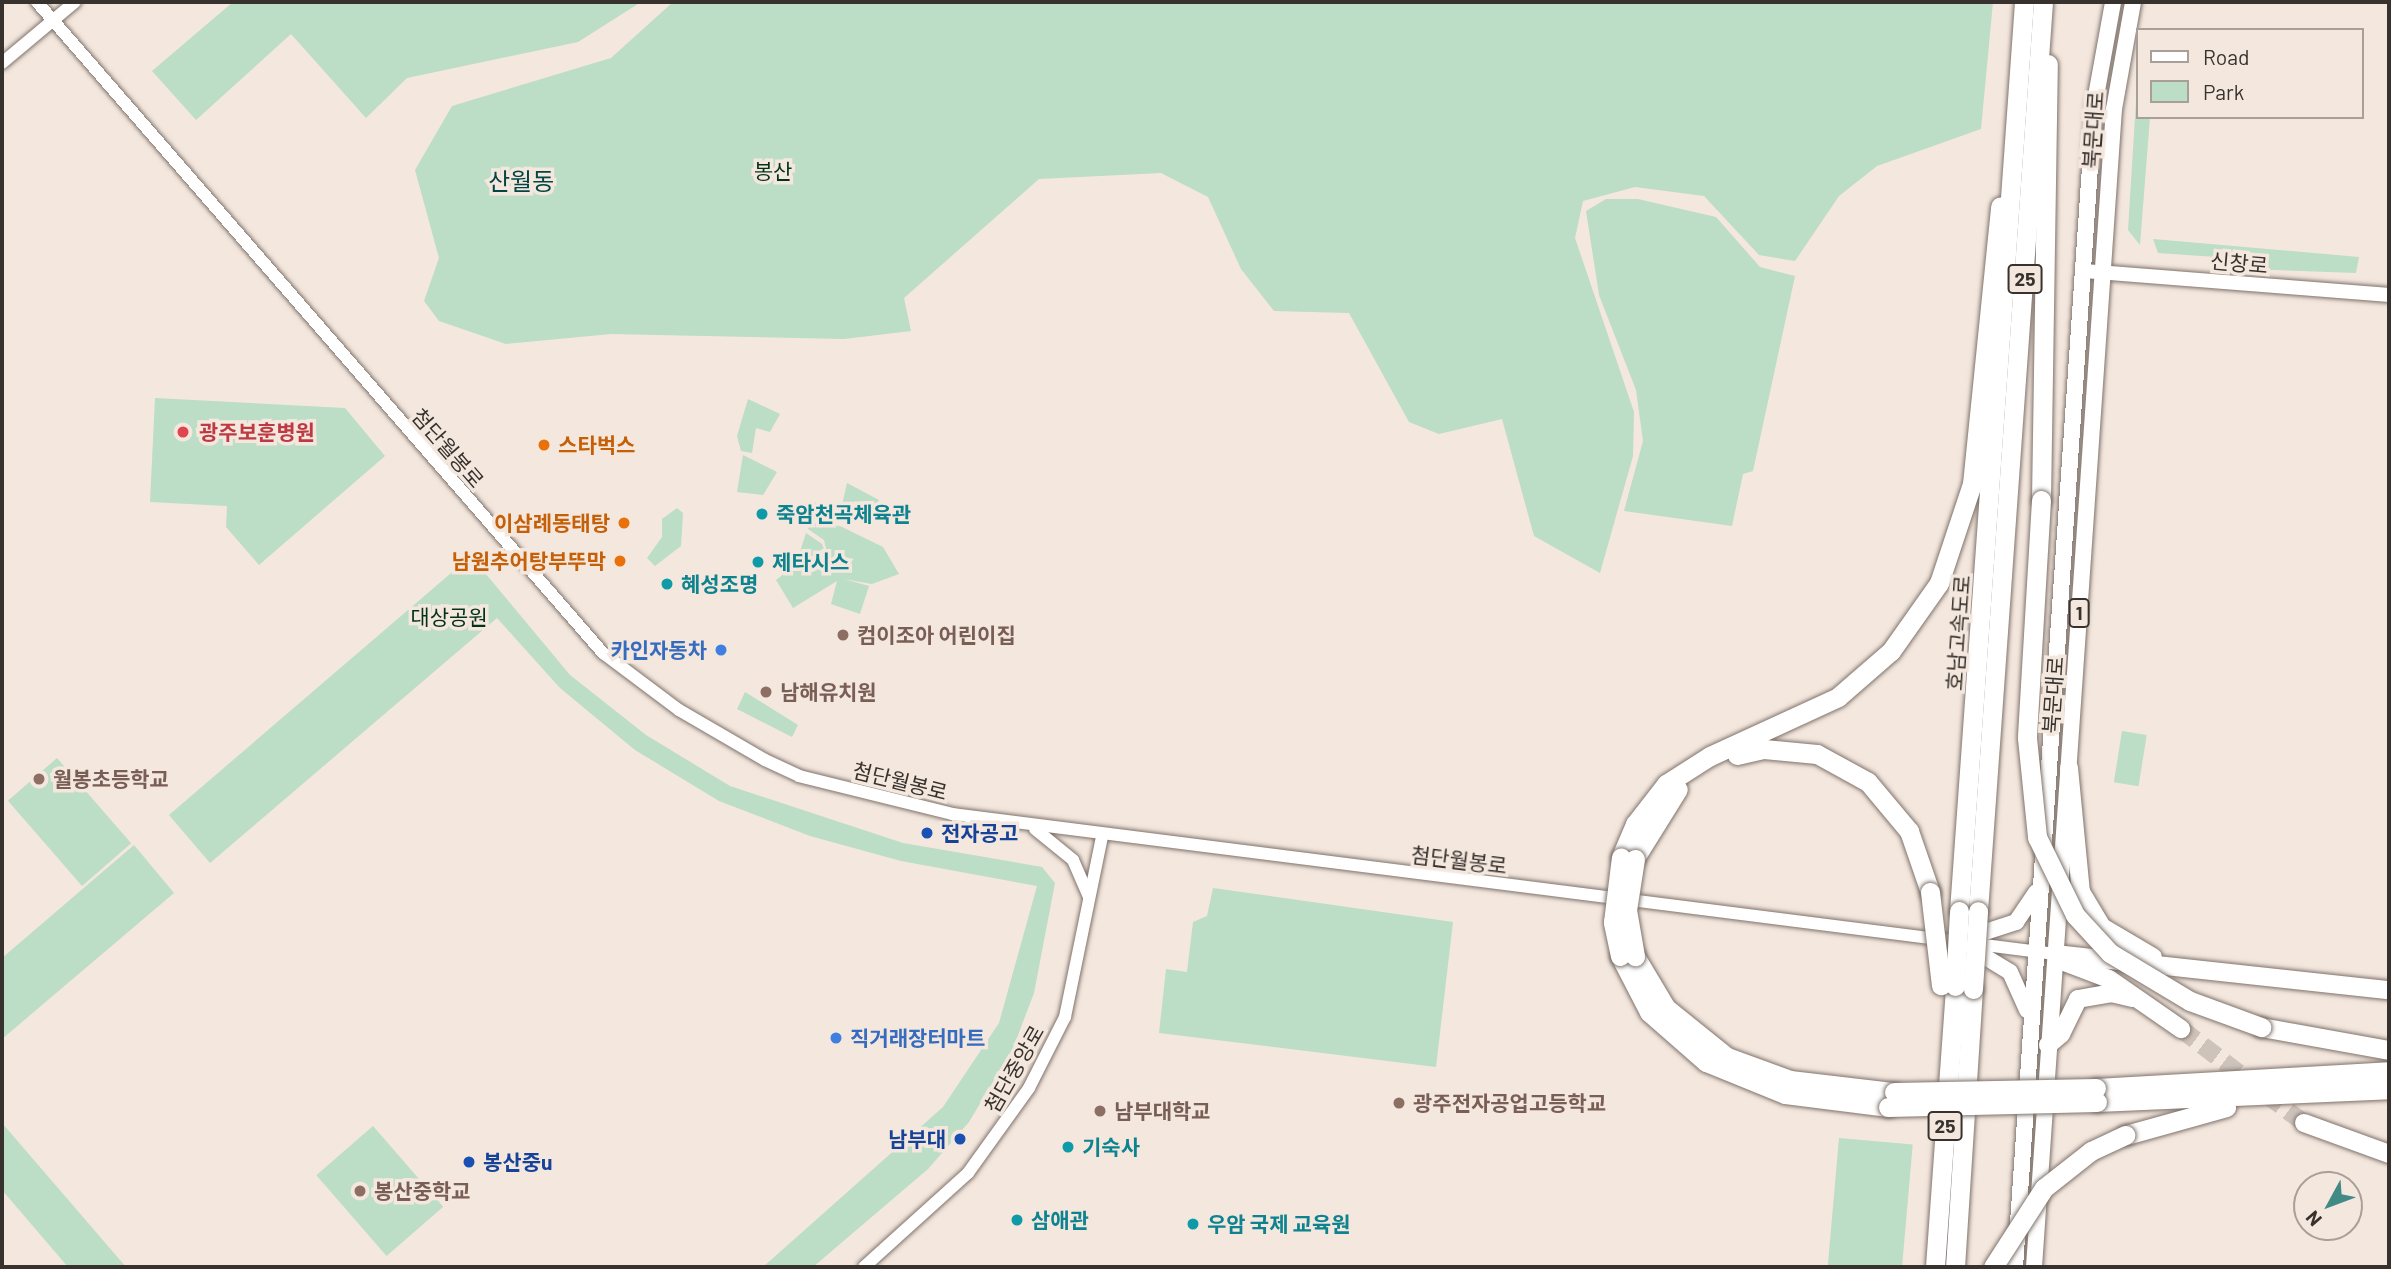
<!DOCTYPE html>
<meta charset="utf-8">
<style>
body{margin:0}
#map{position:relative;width:2391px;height:1269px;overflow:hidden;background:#f4e7de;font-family:Barlow,"Noto Sans KR",sans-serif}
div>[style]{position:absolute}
.green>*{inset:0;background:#bcddc6;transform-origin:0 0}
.trunk-tunnel>*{height:18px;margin-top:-9px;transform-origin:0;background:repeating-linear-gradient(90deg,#cec3bb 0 18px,transparent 0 27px)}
.roads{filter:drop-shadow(0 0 2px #7f736b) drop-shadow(0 0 2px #7f736b)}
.tertiary>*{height:12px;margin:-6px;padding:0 6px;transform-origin:6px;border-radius:6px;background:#fff}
.secondary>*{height:14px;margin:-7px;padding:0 7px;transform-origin:7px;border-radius:7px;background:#fff}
.primary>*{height:16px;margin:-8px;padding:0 8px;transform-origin:8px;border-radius:8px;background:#fff}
.trunk>*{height:18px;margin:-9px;padding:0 9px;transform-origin:9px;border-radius:9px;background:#fff}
.motorway>*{height:19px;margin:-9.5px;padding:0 9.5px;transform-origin:9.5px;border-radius:9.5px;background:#fff}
.bridges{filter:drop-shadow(0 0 2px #7f736b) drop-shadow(0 0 2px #7f736b)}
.motorway-bridge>*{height:19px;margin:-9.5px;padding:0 9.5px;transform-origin:9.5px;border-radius:9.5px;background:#fff}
.dots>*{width:19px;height:19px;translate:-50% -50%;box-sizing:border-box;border:4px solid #f4e7de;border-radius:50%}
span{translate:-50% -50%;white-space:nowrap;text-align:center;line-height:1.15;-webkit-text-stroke:7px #f4e7de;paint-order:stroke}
.shield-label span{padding:2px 5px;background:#f4e7de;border:2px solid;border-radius:5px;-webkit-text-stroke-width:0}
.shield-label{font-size:19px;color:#37322e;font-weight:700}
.street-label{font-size:21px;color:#37322e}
.park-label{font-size:21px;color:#00331a}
.health-label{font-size:21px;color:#be3a42;font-weight:700}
.left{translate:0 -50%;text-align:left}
.food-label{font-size:21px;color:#c56008;font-weight:700}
.right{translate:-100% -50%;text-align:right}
.culture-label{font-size:21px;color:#0d838f;font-weight:700}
.education-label{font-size:21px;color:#785e54;font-weight:700}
.shop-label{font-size:21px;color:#366cbe;font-weight:700}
.transit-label{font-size:21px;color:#164399;font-weight:700}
.quarter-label{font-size:24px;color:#024543}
.frame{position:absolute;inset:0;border:4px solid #37322e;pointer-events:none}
.legend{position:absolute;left:2136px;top:28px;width:228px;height:91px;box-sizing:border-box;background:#f4e7de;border:2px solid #a89f98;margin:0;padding:9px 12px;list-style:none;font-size:21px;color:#37322e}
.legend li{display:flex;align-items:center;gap:14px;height:35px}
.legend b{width:35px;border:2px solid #a89f98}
.north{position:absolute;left:2293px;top:1171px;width:70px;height:70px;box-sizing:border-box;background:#f4e7de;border:2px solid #a89f98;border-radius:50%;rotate:229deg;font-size:19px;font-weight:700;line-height:28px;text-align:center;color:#37322e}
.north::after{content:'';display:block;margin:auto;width:24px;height:32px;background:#428a86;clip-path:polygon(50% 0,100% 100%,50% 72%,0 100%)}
</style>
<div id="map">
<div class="green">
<div style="clip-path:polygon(233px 2px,641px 2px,578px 42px,407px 78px,366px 118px,291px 34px,196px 120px,152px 71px)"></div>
<div style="clip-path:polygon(673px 2px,1993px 2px,1981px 129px,1877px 166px,1839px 196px,1795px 261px,1759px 255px,1704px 196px,1635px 187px,1583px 201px,1575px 238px,1634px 412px,1633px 456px,1600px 573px,1534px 536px,1502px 419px,1439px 434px,1409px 422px,1349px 313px,1274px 311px,1241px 269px,1208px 197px,1161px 173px,1039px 179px,904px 298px,911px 331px,844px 339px,611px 334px,506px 344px,439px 321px,424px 301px,439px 258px,415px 170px,452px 106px,611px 58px)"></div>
<div style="clip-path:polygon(2137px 85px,2137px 117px,2150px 117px,2140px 245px,2128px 230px)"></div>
<div style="clip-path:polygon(1606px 199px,1638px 199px,1716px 217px,1760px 267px,1795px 276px,1753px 471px,1743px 474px,1732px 526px,1624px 511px,1643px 441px,1636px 390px,1599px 295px,1586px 211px)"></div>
<div style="clip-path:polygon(2153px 239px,2359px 257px,2356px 273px,2247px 269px,2216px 257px,2158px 253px)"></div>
<div style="clip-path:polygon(155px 398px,345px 408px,385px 456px,259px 565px,226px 527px,227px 506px,150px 502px)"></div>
<div style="clip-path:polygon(748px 399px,780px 414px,770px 432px,756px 428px,752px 453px,741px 451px,737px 436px)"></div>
<div style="clip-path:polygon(743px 455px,777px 472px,763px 495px,737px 492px)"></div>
<div style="clip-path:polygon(847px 483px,879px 500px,865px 521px,842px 505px)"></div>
<div style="clip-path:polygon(815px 502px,821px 506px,814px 523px,840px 526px,883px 547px,899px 574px,872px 584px,844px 579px,869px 586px,860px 614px,831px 604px,837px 581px,793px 608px,776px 580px,796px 564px,806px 533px,822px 544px,831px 569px,824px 540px,808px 529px)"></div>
<div style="clip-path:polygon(677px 508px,683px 513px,681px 546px,655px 566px,647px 558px,662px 537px,662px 519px)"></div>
<div style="clip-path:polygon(471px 556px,570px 675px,646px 735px,730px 786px,903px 843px,1042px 867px,1055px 883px,1034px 993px,1013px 1048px,969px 1122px,928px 1169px,813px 1267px,763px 1267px,943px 1107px,999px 1023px,1037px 886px,901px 861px,810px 836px,719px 801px,635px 750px,560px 688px,497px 618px,210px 863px,169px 815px)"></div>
<div style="clip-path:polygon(745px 692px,798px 725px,792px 737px,737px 709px)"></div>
<div style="left:2122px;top:731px;width:25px;height:52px;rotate:9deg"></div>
<div style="left:57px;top:758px;width:113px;height:65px;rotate:49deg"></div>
<div style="clip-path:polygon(134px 845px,174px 893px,2px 1039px,2px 958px)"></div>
<div style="clip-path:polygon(1213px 888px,1453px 922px,1436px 1067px,1159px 1033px,1166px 969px,1187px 972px,1193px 922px,1207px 916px)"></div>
<div style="clip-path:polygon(2px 1123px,126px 1267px,68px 1267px,2px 1190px)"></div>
<div style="left:373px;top:1126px;width:107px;height:75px;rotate:49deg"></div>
<div style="left:1839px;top:1138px;width:74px;height:130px;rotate:5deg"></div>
</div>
<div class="trunk-tunnel">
<div style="left:2181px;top:1029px;width:155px;rotate:37.4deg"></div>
</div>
<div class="roads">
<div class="tertiary">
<div style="left:37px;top:2px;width:863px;rotate:49deg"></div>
<div style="left:603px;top:653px;width:95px;rotate:36.9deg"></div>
<div style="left:679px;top:710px;width:99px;rotate:30.2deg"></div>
<div style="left:765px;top:760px;width:38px;rotate:25deg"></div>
<div style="left:799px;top:776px;width:158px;rotate:13.9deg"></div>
<div style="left:952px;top:814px;width:1112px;rotate:7.23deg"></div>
<div style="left:2px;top:63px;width:95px;rotate:-39.9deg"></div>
<div style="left:1035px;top:829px;width:49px;rotate:39.2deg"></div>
<div style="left:1073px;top:860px;width:40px;rotate:66.6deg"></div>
<div style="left:864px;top:1267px;width:140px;rotate:-42.1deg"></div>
<div style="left:968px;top:1173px;width:105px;rotate:-54.3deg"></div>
<div style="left:1029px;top:1088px;width:80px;rotate:-63.1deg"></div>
<div style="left:1065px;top:1017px;width:185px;rotate:-78.4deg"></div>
</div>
<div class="secondary">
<div style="left:2085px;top:271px;width:305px;rotate:4.5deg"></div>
</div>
<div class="primary">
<div style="left:1967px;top:938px;width:52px;rotate:-18.1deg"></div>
<div style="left:2016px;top:922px;width:36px;rotate:-56deg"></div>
<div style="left:1967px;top:946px;width:50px;rotate:31.2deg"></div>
<div style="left:2010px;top:972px;width:42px;rotate:65.9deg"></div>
<div style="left:2015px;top:1267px;width:1163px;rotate:-86.1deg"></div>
<div style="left:2094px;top:107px;width:107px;rotate:-79.7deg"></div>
<div style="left:2034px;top:1267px;width:1161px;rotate:-86.05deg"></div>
<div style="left:2114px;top:109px;width:109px;rotate:-79.9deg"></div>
</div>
<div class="trunk">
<div style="left:2069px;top:768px;width:125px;rotate:84.5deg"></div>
<div style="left:2081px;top:892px;width:41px;rotate:59deg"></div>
<div style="left:2102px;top:927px;width:59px;rotate:30.5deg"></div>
<div style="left:2055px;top:954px;width:336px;rotate:6.2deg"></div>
<div style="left:2062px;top:961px;width:50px;rotate:21deg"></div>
<div style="left:2109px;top:979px;width:88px;rotate:34.8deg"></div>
<div style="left:2048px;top:1045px;width:17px;rotate:-40deg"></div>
<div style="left:2061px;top:1034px;width:39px;rotate:-64deg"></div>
<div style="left:2078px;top:999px;width:34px;rotate:-10deg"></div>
<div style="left:2111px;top:993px;width:22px;rotate:13deg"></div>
<div style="left:2304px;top:1123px;width:90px;rotate:20deg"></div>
</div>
<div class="motorway">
<div style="left:2041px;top:500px;width:436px;rotate:-89.1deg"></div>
<div style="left:1737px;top:755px;width:28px;rotate:-13deg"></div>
<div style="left:1764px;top:749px;width:53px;rotate:5.4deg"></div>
<div style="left:1817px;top:754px;width:58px;rotate:28.8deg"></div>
<div style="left:1868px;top:782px;width:64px;rotate:50.1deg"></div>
<div style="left:1909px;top:831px;width:65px;rotate:71deg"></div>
<div style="left:1621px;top:857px;width:36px;rotate:-67deg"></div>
<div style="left:1635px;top:824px;width:51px;rotate:-52.2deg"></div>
<div style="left:1666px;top:784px;width:52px;rotate:-32.5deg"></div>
<div style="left:1710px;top:756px;width:141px;rotate:-24.7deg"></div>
<div style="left:1838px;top:697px;width:70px;rotate:-41deg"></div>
<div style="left:1891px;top:651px;width:83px;rotate:-54.8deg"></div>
<div style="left:1939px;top:583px;width:104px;rotate:-71.6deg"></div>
<div style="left:1972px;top:484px;width:279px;rotate:-84.2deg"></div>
<div style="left:1635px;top:858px;width:81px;rotate:-58.1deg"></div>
<div style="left:1959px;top:911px;width:911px;rotate:-85.91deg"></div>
<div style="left:1978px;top:911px;width:911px;rotate:-85.91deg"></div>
<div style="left:1620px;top:956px;width:63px;rotate:62.6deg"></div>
<div style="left:1649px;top:1012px;width:76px;rotate:41.3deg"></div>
<div style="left:1706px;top:1062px;width:85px;rotate:22.1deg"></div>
<div style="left:1785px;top:1094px;width:104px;rotate:7.2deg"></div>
<div style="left:1635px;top:956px;width:61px;rotate:59.2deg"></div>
<div style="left:1666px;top:1008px;width:78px;rotate:38.8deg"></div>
<div style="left:1727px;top:1057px;width:67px;rotate:20.1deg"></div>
<div style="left:1790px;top:1080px;width:105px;rotate:6.6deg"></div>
<div style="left:2261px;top:1027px;width:130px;rotate:10.2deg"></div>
<div style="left:2096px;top:1088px;width:293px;rotate:-3.3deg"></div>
<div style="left:2097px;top:1102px;width:292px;rotate:-2.5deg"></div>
<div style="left:2126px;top:1135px;width:104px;rotate:-15.6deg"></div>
<div style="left:1935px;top:1267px;width:282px;rotate:-85.9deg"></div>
<div style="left:1955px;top:1267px;width:279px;rotate:-86.3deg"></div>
</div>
</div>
<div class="bridges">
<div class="motorway-bridge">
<div style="left:2041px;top:500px;width:238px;rotate:93.4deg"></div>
<div style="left:2027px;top:738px;width:100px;rotate:84.2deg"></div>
<div style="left:2037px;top:837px;width:87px;rotate:64deg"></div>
<div style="left:2075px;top:915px;width:52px;rotate:47.4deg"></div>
<div style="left:2110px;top:953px;width:93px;rotate:31deg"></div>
<div style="left:2190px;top:1001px;width:76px;rotate:20.1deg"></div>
<div style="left:1635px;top:859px;width:52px;rotate:98.9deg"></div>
<div style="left:1627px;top:910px;width:47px;rotate:80.1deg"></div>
<div style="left:1930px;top:892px;width:94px;rotate:83.3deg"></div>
<div style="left:1620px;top:956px;width:35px;rotate:-102deg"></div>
<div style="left:1613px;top:922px;width:65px;rotate:-83deg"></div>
<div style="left:1955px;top:986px;width:75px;rotate:-86.9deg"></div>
<div style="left:1973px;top:989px;width:78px;rotate:-86.3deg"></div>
<div style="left:1894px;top:1092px;width:202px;rotate:-1.1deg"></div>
<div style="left:1888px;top:1107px;width:209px;rotate:-1.4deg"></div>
<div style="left:1993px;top:1267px;width:94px;rotate:-57.2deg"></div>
<div style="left:2044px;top:1188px;width:60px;rotate:-38.2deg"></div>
<div style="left:2091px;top:1151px;width:38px;rotate:-25deg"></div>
</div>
</div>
<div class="dots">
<div style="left:183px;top:432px;background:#e0444e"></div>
<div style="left:544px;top:445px;background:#e8710a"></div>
<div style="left:762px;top:514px;background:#0f9aa8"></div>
<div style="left:624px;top:523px;background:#e8710a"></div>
<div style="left:620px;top:561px;background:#e8710a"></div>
<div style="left:758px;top:562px;background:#0f9aa8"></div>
<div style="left:667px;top:584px;background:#0f9aa8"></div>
<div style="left:843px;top:635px;background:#8d6e63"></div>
<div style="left:721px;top:650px;background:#3f7fe0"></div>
<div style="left:766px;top:692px;background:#8d6e63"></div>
<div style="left:39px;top:779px;background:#8d6e63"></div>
<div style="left:927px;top:833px;background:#1a4fb4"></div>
<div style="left:836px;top:1038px;background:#3f7fe0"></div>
<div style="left:1399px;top:1103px;background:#8d6e63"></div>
<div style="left:1100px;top:1111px;background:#8d6e63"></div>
<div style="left:960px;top:1139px;background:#1a4fb4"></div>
<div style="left:1068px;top:1147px;background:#0f9aa8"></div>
<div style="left:469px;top:1162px;background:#1a4fb4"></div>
<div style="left:360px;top:1191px;background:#8d6e63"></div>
<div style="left:1017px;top:1220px;background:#0f9aa8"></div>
<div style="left:1193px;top:1224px;background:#0f9aa8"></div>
</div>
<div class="shield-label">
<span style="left:2025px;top:279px">25</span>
<span style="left:2079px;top:613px">1</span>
<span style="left:1945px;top:1126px">25</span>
</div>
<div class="street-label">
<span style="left:2093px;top:130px;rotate:-86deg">북문대로</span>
<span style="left:2239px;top:263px;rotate:5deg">신창로</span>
<span style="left:448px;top:448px;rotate:49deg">첨단월봉로</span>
<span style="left:1958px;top:633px;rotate:-86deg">호남고속도로</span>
<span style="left:2053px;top:695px;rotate:-86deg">북문대로</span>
<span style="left:900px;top:781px;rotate:14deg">첨단월봉로</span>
<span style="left:1459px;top:860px;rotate:7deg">첨단월봉로</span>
<span style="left:1014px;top:1069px;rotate:-60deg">첨단중앙로</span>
</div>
<div class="park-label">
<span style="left:773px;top:171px">봉산</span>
<span style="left:449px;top:617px">대상공원</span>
</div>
<div class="health-label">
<span class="left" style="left:199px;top:432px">광주보훈병원</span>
</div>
<div class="food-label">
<span class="left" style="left:558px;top:445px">스타벅스</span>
<span class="right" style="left:610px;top:523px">이삼례동태탕</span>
<span class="right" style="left:606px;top:561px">남원추어탕부뚜막</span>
</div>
<div class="culture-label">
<span class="left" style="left:776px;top:514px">죽암천곡체육관</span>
<span class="left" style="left:772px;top:562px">제타시스</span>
<span class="left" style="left:681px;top:584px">혜성조명</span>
<span class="left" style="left:1082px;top:1147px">기숙사</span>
<span class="left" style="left:1031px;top:1220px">삼애관</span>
<span class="left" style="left:1207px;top:1224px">우암 국제 교육원</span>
</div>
<div class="education-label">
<span class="left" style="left:857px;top:635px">컴이조아 어린이집</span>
<span class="left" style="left:780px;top:692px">남해유치원</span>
<span class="left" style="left:53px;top:779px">월봉초등학교</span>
<span class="left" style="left:1413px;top:1103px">광주전자공업고등학교</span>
<span class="left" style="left:1114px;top:1111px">남부대학교</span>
<span class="left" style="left:374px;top:1191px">봉산중학교</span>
</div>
<div class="shop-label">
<span class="right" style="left:707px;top:650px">카인자동차</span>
<span class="left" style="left:850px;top:1038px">직거래장터마트</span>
</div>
<div class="transit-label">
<span class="left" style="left:941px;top:833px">전자공고</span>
<span class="right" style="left:946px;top:1139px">남부대</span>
<span class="left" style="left:483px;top:1162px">봉산중u</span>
</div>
<div class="quarter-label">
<span style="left:521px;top:181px">산월동</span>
</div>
<div class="frame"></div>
<ul class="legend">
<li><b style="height:9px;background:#fff"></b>Road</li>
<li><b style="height:19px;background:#bcddc6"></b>Park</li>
</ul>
<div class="north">N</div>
</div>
